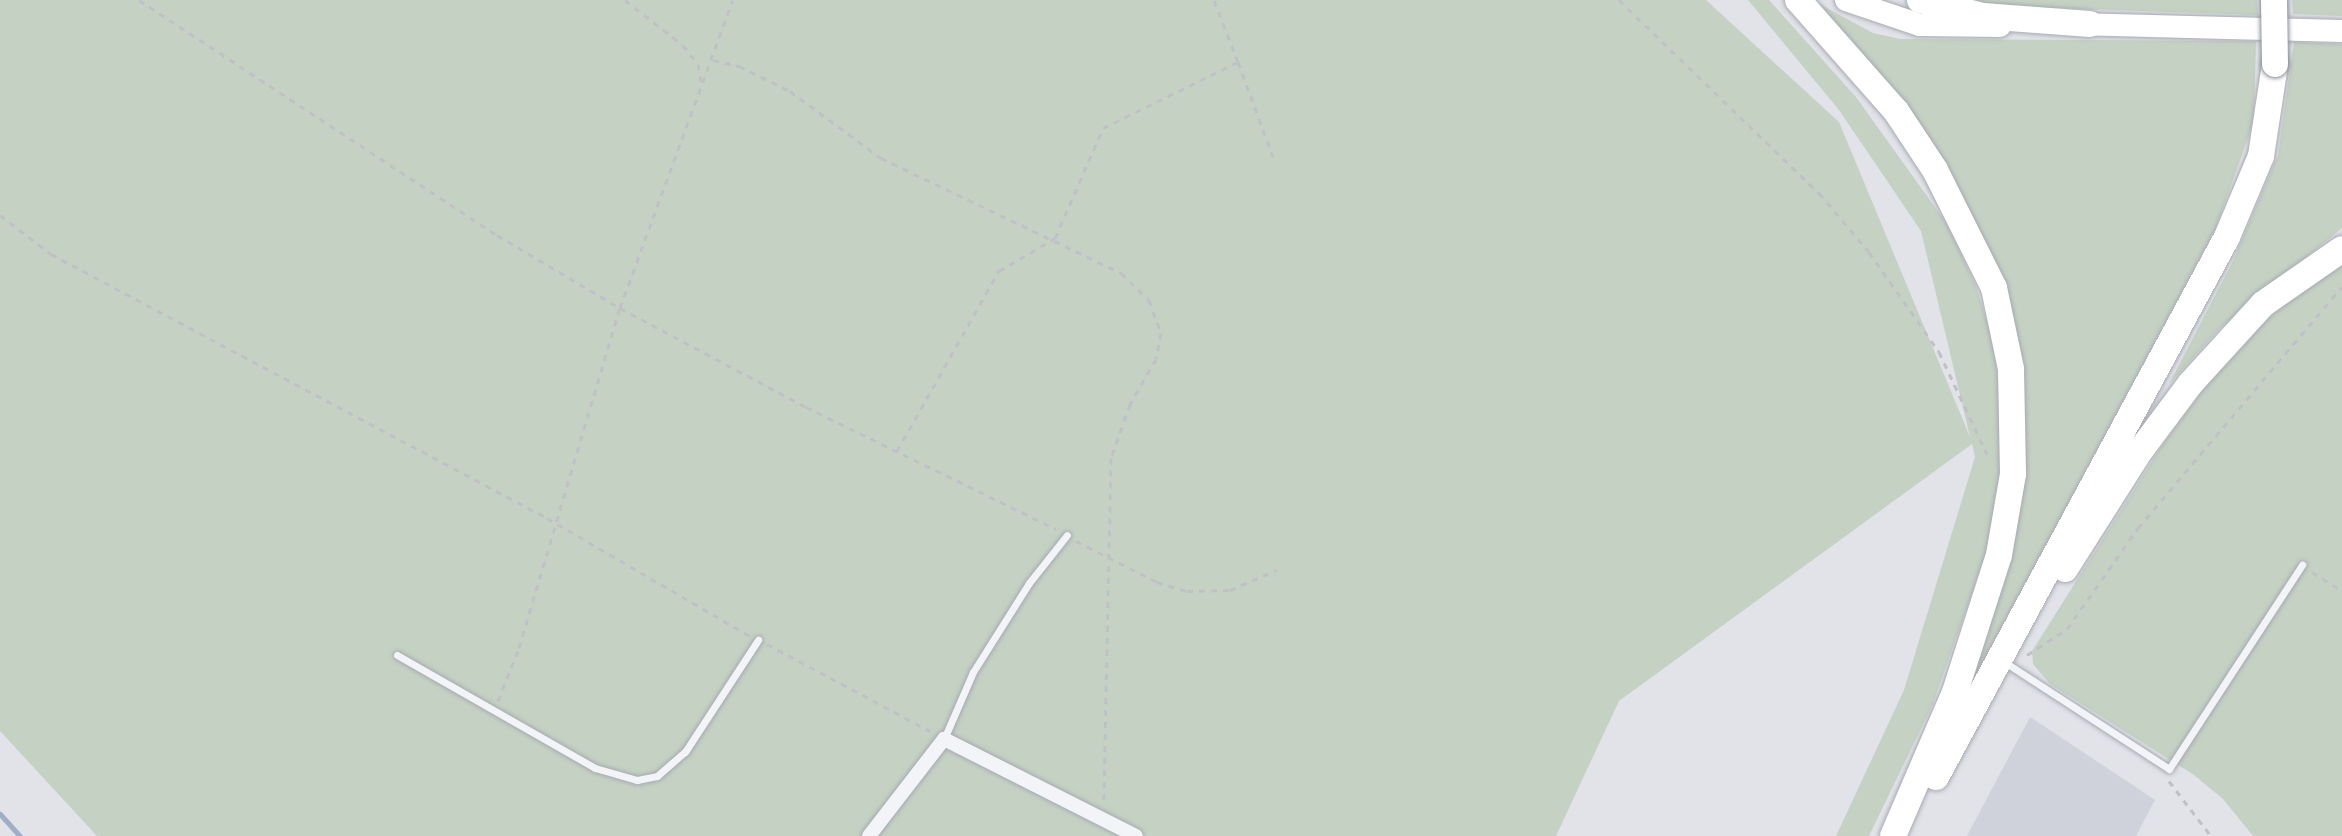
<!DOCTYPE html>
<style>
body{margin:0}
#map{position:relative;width:2342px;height:836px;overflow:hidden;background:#e1e3e8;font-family:Manrope,sans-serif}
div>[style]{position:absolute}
.built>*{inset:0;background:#cfd2da}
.green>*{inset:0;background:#c5d2c3}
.stream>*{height:5px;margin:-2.5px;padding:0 2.5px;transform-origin:2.5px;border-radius:2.5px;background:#9faec6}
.path>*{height:3px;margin-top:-1.5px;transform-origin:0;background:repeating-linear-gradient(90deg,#bfc1c7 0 6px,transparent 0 12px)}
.roads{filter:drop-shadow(0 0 2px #a7aab2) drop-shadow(0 0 2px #a7aab2)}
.lane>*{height:7px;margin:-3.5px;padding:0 3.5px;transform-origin:3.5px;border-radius:3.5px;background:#f3f4f7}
.street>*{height:14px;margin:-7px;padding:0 7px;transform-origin:7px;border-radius:7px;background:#f3f4f7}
.primary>*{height:22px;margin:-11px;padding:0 11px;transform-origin:11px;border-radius:11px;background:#fff}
.highway>*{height:26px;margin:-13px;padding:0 13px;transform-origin:13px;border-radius:13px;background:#fff}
.bridges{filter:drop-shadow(0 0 2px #8a909e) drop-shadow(0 0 2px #8a909e)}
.highway-bridge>*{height:26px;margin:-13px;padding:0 13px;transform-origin:13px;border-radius:13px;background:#fff}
span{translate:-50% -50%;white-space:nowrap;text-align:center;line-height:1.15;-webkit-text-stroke:8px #f0f2f6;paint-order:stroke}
</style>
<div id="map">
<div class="built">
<div style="clip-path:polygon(2030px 717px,2155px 800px,2136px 836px,1967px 836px)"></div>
</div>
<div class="green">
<div style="clip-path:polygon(0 0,1706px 0,1839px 122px,1970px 437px,1921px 231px,1839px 110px,1748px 0,1769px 0,1856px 97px,1947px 224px,1976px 286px,1994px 345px,2001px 411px,2001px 473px,1987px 551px,1932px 706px,1869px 836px,1836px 836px,1904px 690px,1975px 457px,1972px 444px,1619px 701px,1556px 836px,97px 836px,0 731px)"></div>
<div style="clip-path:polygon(1812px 0,1873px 33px,1900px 39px,2256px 41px,2254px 121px,2215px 230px,1954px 717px,2010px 555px,1999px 280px)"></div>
<div style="clip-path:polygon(1942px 0,2257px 0,2258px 15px,1964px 5px)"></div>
<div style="clip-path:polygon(2292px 0,2342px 0,2342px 16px,2293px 14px)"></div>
<div style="clip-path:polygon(2294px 42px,2342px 44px,2342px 228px,2219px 329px,2169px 384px,2233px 261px,2278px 155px)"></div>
<div style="clip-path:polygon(2342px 261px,2342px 836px,2253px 836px,2223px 799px,2194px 775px,2050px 684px,2033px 664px,2032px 651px,2165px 441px,2230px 354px,2303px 287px)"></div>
</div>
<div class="stream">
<div style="left:0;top:814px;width:30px;rotate:48deg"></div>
</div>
<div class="path">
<div style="left:139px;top:0;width:428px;rotate:33.3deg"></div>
<div style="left:497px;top:235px;width:143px;rotate:30.7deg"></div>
<div style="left:620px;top:308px;width:211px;rotate:28deg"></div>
<div style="left:806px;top:407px;width:278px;rotate:26deg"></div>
<div style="left:625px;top:0;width:73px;rotate:37.8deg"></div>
<div style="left:683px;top:45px;width:24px;rotate:52deg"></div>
<div style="left:698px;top:64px;width:19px;rotate:81deg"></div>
<div style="left:1619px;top:0;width:278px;rotate:44deg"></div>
<div style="left:1819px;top:193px;width:77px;rotate:49.7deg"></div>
<div style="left:1869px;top:252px;width:122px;rotate:55deg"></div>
<div style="left:1939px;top:352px;width:113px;rotate:64.8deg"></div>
<div style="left:713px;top:60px;width:27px;rotate:13deg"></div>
<div style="left:739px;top:66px;width:57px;rotate:26.1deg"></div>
<div style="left:790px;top:91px;width:113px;rotate:36.4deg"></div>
<div style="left:881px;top:158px;width:266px;rotate:25.6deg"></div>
<div style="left:1121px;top:273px;width:39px;rotate:44deg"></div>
<div style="left:1149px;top:300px;width:35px;rotate:70deg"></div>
<div style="left:1161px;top:333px;width:26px;rotate:101deg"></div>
<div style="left:1156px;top:359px;width:52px;rotate:120deg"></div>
<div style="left:1130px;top:404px;width:57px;rotate:109.4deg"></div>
<div style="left:1111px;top:458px;width:343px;rotate:91.2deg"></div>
<div style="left:1238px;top:62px;width:101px;rotate:69.8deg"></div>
<div style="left:0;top:215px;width:64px;rotate:37.4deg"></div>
<div style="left:51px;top:254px;width:562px;rotate:28.02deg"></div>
<div style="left:547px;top:518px;width:235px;rotate:30.2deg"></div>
<div style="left:897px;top:451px;width:207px;rotate:-60.5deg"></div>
<div style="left:999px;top:271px;width:65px;rotate:-30.5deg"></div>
<div style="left:1055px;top:238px;width:120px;rotate:-66.4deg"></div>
<div style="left:1103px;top:128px;width:150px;rotate:-26.1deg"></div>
<div style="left:1238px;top:62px;width:66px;rotate:-111.2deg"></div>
<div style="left:1076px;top:541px;width:91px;rotate:26.8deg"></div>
<div style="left:1157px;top:582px;width:31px;rotate:17deg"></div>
<div style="left:1187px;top:591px;width:43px;rotate:-1.3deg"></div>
<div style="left:1230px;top:590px;width:51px;rotate:-23.1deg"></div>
<div style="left:2312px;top:572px;width:36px;rotate:32deg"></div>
<div style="left:767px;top:644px;width:185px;rotate:28.1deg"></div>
<div style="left:2027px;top:655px;width:48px;rotate:-33deg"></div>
<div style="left:2067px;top:629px;width:123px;rotate:-54.9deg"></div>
<div style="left:2138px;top:528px;width:316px;rotate:-49.8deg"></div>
<div style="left:498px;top:701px;width:57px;rotate:-68.4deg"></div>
<div style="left:519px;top:648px;width:355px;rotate:-73.5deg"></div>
<div style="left:620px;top:308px;width:328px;rotate:-69.9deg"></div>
<div style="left:2169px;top:781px;width:69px;rotate:52.6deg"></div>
</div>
<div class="roads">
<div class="lane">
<div style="left:397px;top:655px;width:228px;rotate:29.7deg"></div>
<div style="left:595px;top:768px;width:44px;rotate:15.9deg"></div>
<div style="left:637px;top:780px;width:20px;rotate:-11deg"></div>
<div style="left:657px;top:776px;width:37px;rotate:-41deg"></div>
<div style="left:685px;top:752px;width:134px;rotate:-56.9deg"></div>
<div style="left:2003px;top:661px;width:198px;rotate:33deg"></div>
<div style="left:2169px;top:769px;width:244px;rotate:-56.9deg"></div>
<div style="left:944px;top:739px;width:73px;rotate:-66.6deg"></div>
<div style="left:973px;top:672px;width:105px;rotate:-57.8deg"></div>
<div style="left:1029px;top:583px;width:61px;rotate:-51.6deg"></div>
</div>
<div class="street">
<div style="left:869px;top:836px;width:123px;rotate:-52.3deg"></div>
<div style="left:944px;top:739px;width:215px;rotate:26.8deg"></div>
</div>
<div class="primary">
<div style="left:1846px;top:0;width:78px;rotate:18.7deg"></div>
<div style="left:1920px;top:25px;width:80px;rotate:0.7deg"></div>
<div style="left:2075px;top:24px;width:267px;rotate:1.5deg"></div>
</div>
<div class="highway">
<div style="left:1798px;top:0;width:148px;rotate:48.6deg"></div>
<div style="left:1896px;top:111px;width:71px;rotate:56.5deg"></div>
<div style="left:1935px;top:170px;width:132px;rotate:63.4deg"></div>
<div style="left:1994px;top:288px;width:83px;rotate:78.1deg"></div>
<div style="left:2011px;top:369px;width:105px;rotate:88.9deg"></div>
<div style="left:2013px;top:474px;width:82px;rotate:99.8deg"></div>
<div style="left:1999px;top:555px;width:144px;rotate:107.8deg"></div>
<div style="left:1955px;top:692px;width:157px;rotate:113.3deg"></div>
<div style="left:1920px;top:0;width:65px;rotate:14.3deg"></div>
<div style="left:1983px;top:16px;width:107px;rotate:4.3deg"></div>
<div style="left:2065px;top:569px;width:140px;rotate:-57.6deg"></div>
<div style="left:2140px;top:451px;width:84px;rotate:-53.3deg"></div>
<div style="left:2190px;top:384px;width:108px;rotate:-47.6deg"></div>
<div style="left:2263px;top:304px;width:96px;rotate:-34.8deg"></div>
<div style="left:1936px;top:777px;width:613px;rotate:-61.68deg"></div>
<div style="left:2227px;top:237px;width:88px;rotate:-67.2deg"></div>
<div style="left:2261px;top:156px;width:93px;rotate:-81.3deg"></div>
</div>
</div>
<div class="bridges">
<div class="highway-bridge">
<div style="left:2274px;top:0;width:64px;rotate:89.1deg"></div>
</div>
</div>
</div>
